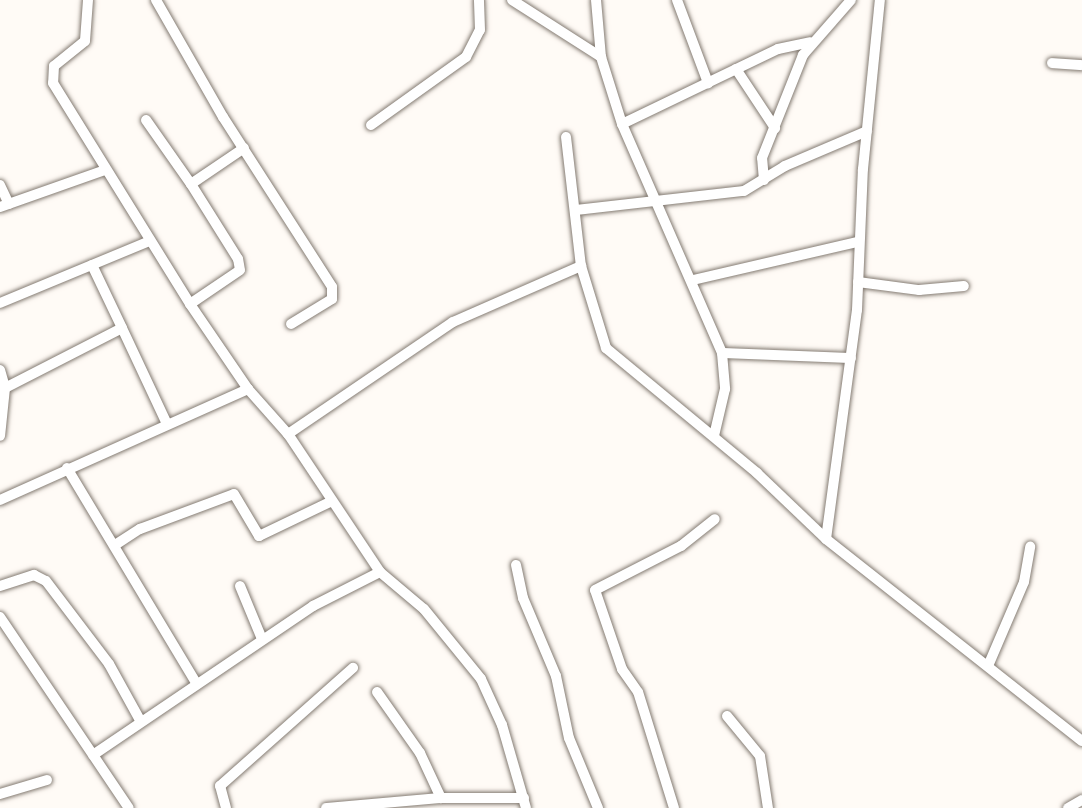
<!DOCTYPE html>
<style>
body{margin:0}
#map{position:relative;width:1082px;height:808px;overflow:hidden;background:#fffbf6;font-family:"Playfair Display",serif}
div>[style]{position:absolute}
.roads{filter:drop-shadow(0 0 2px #847b72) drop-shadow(0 0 2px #847b72)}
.minor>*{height:10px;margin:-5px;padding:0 5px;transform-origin:5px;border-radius:5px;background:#fff}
span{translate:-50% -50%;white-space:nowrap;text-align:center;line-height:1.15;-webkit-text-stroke:6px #fffbf6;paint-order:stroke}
</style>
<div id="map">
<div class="roads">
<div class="minor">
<div style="left:88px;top:0;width:41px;rotate:94.2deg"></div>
<div style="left:85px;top:41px;width:40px;rotate:141deg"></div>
<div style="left:54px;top:66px;width:17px;rotate:93deg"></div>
<div style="left:53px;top:83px;width:260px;rotate:58.2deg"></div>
<div style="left:190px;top:304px;width:103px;rotate:55.7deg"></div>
<div style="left:248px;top:389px;width:60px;rotate:48.4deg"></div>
<div style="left:288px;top:434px;width:166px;rotate:56.3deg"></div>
<div style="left:156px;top:0;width:135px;rotate:60.2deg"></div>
<div style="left:223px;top:117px;width:202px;rotate:57.3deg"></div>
<div style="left:332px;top:287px;width:12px;rotate:90deg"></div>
<div style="left:332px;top:299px;width:48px;rotate:148.6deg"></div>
<div style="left:512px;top:0;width:106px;rotate:32.6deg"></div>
<div style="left:596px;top:0;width:57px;rotate:85deg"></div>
<div style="left:601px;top:57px;width:70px;rotate:72.6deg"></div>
<div style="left:622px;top:124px;width:250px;rotate:66.4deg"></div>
<div style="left:722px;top:353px;width:36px;rotate:85deg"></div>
<div style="left:725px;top:389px;width:48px;rotate:103.2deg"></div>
<div style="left:677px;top:0;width:89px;rotate:69.5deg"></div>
<div style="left:1052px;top:63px;width:30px;rotate:4deg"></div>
<div style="left:736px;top:69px;width:71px;rotate:56.5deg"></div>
<div style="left:146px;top:120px;width:78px;rotate:54.9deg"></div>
<div style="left:622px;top:124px;width:173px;rotate:-25.7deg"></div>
<div style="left:778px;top:49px;width:33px;rotate:-12deg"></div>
<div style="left:371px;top:125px;width:117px;rotate:-35.6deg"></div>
<div style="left:466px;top:57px;width:30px;rotate:-63deg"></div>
<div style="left:480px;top:30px;width:30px;rotate:-92deg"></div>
<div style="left:566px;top:137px;width:130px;rotate:83.4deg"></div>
<div style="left:581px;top:266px;width:86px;rotate:73deg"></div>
<div style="left:606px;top:348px;width:196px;rotate:39.6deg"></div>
<div style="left:757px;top:473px;width:95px;rotate:43.7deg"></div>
<div style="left:826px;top:539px;width:326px;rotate:38.3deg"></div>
<div style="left:764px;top:180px;width:22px;rotate:-95deg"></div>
<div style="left:762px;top:158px;width:111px;rotate:-68.3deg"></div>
<div style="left:803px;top:55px;width:73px;rotate:-48.9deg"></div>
<div style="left:0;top:185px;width:21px;rotate:65deg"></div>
<div style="left:0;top:207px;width:111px;rotate:-19.4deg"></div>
<div style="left:576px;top:210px;width:169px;rotate:-6.5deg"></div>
<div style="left:744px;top:191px;width:48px;rotate:-31.4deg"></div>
<div style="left:785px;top:166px;width:89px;rotate:-23.1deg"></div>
<div style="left:92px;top:265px;width:70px;rotate:64.5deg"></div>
<div style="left:693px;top:280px;width:169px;rotate:-13deg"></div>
<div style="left:858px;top:282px;width:62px;rotate:7.5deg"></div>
<div style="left:919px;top:290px;width:45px;rotate:-5.1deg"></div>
<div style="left:0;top:303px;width:162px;rotate:-22.5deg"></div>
<div style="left:190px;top:304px;width:60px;rotate:-34.2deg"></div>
<div style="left:240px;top:270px;width:11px;rotate:-100deg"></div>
<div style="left:238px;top:259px;width:89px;rotate:-122.1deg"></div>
<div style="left:191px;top:184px;width:64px;rotate:-34.2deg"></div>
<div style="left:722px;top:353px;width:129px;rotate:2.2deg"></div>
<div style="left:0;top:370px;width:19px;rotate:74deg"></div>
<div style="left:5px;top:388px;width:48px;rotate:95.9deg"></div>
<div style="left:5px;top:388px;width:131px;rotate:-27.1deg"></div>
<div style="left:122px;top:328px;width:104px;rotate:64.9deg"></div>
<div style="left:288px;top:434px;width:199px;rotate:-34.2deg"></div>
<div style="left:453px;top:322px;width:140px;rotate:-23.6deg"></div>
<div style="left:67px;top:468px;width:252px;rotate:59deg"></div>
<div style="left:0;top:500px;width:272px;rotate:-24.1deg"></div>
<div style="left:826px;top:539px;width:231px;rotate:-82.3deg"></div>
<div style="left:857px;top:310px;width:141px;rotate:-87.6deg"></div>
<div style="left:863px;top:169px;width:170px;rotate:-84.3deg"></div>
<div style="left:115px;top:545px;width:30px;rotate:-33deg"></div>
<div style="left:140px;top:529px;width:100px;rotate:-20.4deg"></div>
<div style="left:234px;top:494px;width:49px;rotate:59.2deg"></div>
<div style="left:259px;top:536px;width:81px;rotate:-25.6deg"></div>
<div style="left:516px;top:565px;width:34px;rotate:78deg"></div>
<div style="left:523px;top:598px;width:85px;rotate:67.1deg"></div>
<div style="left:556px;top:676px;width:63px;rotate:78.2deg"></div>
<div style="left:569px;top:738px;width:76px;rotate:67.5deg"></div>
<div style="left:0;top:586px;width:36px;rotate:-18deg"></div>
<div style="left:34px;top:575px;width:13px;rotate:27deg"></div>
<div style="left:46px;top:581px;width:104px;rotate:52.8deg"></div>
<div style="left:109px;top:664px;width:66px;rotate:61.1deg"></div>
<div style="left:240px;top:586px;width:57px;rotate:67.5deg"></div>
<div style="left:0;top:617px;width:230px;rotate:56deg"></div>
<div style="left:988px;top:666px;width:91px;rotate:-66.8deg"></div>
<div style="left:1024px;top:582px;width:36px;rotate:-80deg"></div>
<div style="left:377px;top:692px;width:75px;rotate:54.8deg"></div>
<div style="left:420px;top:753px;width:50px;rotate:65deg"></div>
<div style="left:441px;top:798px;width:83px"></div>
<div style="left:727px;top:716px;width:52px;rotate:50.5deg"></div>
<div style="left:760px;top:756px;width:53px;rotate:81.3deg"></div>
<div style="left:93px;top:755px;width:266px;rotate:-34.1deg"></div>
<div style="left:313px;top:606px;width:75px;rotate:-26.9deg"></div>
<div style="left:380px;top:572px;width:57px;rotate:40.1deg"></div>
<div style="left:424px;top:609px;width:90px;rotate:50.8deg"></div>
<div style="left:481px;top:679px;width:51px;rotate:65.5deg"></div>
<div style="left:502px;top:725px;width:86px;rotate:73.9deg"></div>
<div style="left:0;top:794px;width:49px;rotate:-16.6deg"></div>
<div style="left:226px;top:808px;width:23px;rotate:-105deg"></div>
<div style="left:220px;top:786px;width:178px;rotate:-41.6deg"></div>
<div style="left:326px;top:808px;width:115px;rotate:-5deg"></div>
<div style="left:674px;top:808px;width:121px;rotate:-107.2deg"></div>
<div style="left:638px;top:692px;width:28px;rotate:-125deg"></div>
<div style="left:622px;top:669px;width:83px;rotate:-108.9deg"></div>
<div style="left:595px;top:590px;width:97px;rotate:-27.1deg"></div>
<div style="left:681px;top:546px;width:43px;rotate:-38.5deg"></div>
<div style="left:1068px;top:808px;width:16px;rotate:-30deg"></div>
</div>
</div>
</div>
